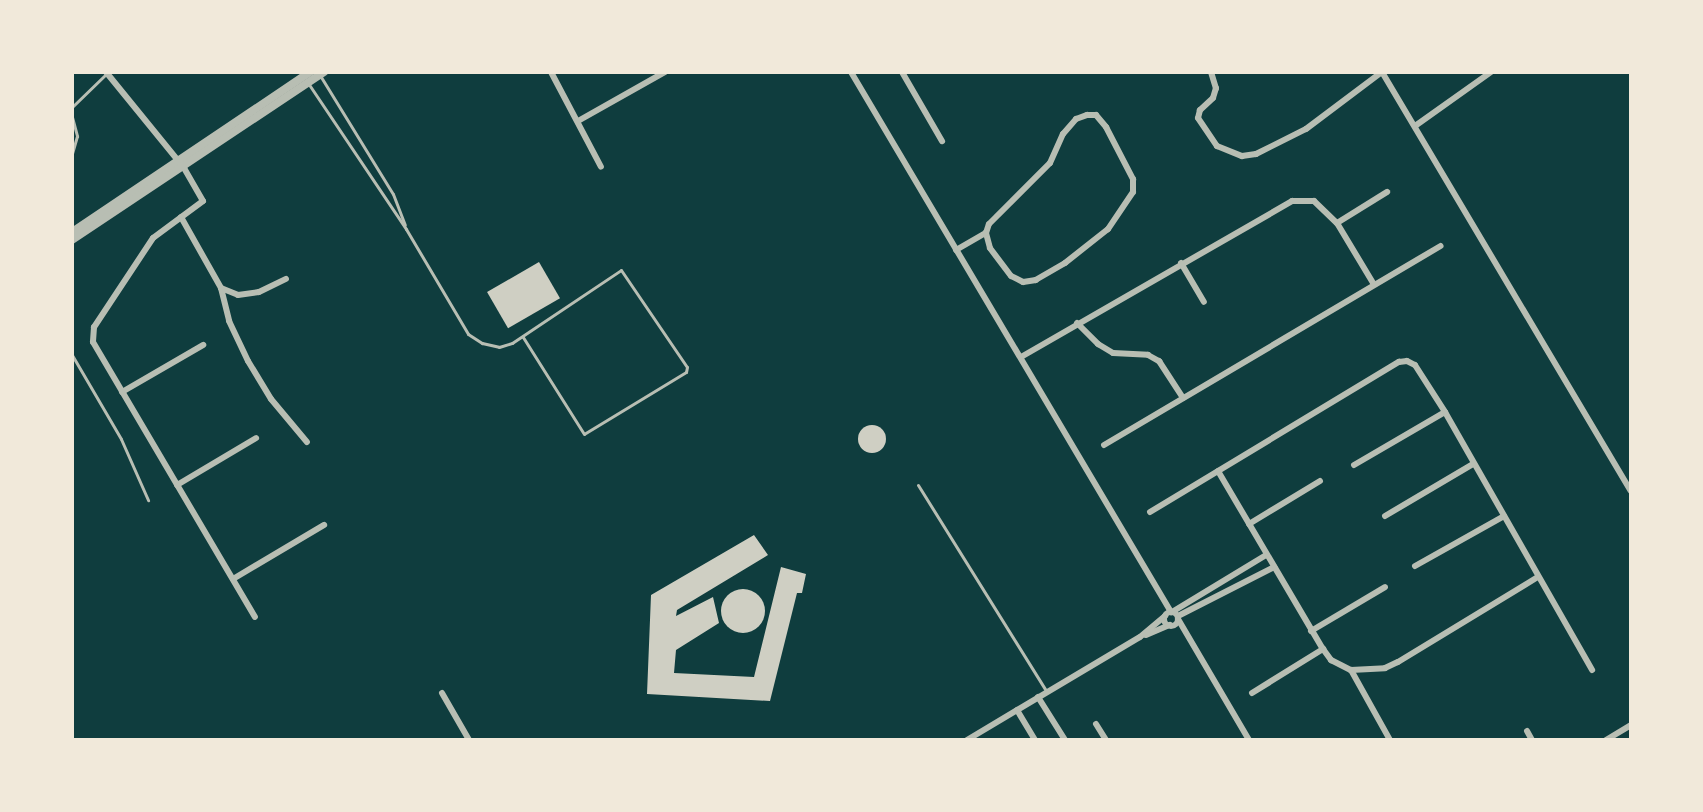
<!DOCTYPE html>
<style>
body{margin:0}
#map{position:relative;width:1703px;height:812px;overflow:hidden;background:#0f3d3e;font-family:"IBM Plex Sans",sans-serif}
div>[style]{position:absolute}
.building>*{inset:0;background:#cfcfc3;transform-origin:0 0}
.round{border-radius:50%}
.service>*{height:3px;margin:-1.5px;padding:0 1.5px;transform-origin:1.5px;border-radius:1.5px;background:#b8beb3}
.minor>*{height:6px;margin:-3px;padding:0 3px;transform-origin:3px;border-radius:3px;background:#b8beb3}
.minor>.ring{margin:-3px;padding:0;box-sizing:content-box;background:none;border:6px solid #b8beb3;border-radius:50%}
.tertiary>*{height:8px;margin:-4px;padding:0 4px;transform-origin:4px;border-radius:4px;background:#b8beb3}
span{translate:-50% -50%;white-space:nowrap;text-align:center;line-height:1.15;-webkit-text-stroke:6px #f1e9da;paint-order:stroke}
.frame{position:absolute;inset:0;border:74px solid #f1e9da;pointer-events:none}
</style>
<div id="map">
<div class="building">
<div style="left:539px;top:262px;width:42px;height:60px;rotate:60deg"></div>
<div class="round" style="left:858px;top:425px;width:28px;height:28px"></div>
<div style="clip-path:polygon(754px 535px,768px 555px,677px 610px,676px 616px,713px 597px,719px 623px,676px 650px,674px 673px,754px 677px,781px 567px,806px 574px,802px 593px,797px 593px,770px 701px,647px 694px,651px 595px)"></div>
<div class="round" style="left:721px;top:589px;width:44px;height:44px"></div>
</div>
<div class="service">
<div style="left:321px;top:77px;width:137px;rotate:58.4deg"></div>
<div style="left:393px;top:194px;width:33px;rotate:69deg"></div>
<div style="left:308px;top:83px;width:176px;rotate:56.1deg"></div>
<div style="left:406px;top:229px;width:122px;rotate:59.4deg"></div>
<div style="left:468px;top:334px;width:17px;rotate:33deg"></div>
<div style="left:482px;top:343px;width:17px;rotate:13deg"></div>
<div style="left:499px;top:347px;width:14px;rotate:-17deg"></div>
<div style="left:512px;top:343px;width:131px;rotate:-33.8deg"></div>
<div style="left:621px;top:270px;width:117px;rotate:55.8deg"></div>
<div style="left:687px;top:367px;width:5px;rotate:101deg"></div>
<div style="left:686px;top:372px;width:119px;rotate:148.7deg"></div>
<div style="left:584px;top:434px;width:115px;rotate:-122.2deg"></div>
<div style="left:72px;top:107px;width:47px;rotate:-44.1deg"></div>
<div style="left:72px;top:117px;width:20px;rotate:75deg"></div>
<div style="left:77px;top:136px;width:18px;rotate:106deg"></div>
<div style="left:72px;top:355px;width:97px;rotate:59.7deg"></div>
<div style="left:121px;top:439px;width:67px;rotate:66.1deg"></div>
<div style="left:918px;top:485px;width:244px;rotate:58.1deg"></div>
</div>
<div class="minor">
<div style="left:106px;top:72px;width:124px;rotate:50.9deg"></div>
<div style="left:184px;top:168px;width:38px;rotate:60deg"></div>
<div style="left:203px;top:201px;width:62px;rotate:143.5deg"></div>
<div style="left:153px;top:238px;width:107px;rotate:123.5deg"></div>
<div style="left:94px;top:327px;width:15px;rotate:94deg"></div>
<div style="left:93px;top:342px;width:319px;rotate:59.5deg"></div>
<div style="left:551px;top:72px;width:107px;rotate:62.2deg"></div>
<div style="left:851px;top:72px;width:628px;rotate:59.35deg"></div>
<div style="left:902px;top:72px;width:80px;rotate:59.9deg"></div>
<div style="left:1211px;top:72px;width:17px;rotate:73deg"></div>
<div style="left:1216px;top:88px;width:10px;rotate:107deg"></div>
<div style="left:1213px;top:98px;width:18px;rotate:137deg"></div>
<div style="left:1200px;top:110px;width:8px;rotate:104deg"></div>
<div style="left:1198px;top:118px;width:34px;rotate:56deg"></div>
<div style="left:1217px;top:146px;width:27px;rotate:22deg"></div>
<div style="left:1242px;top:156px;width:14px;rotate:-8deg"></div>
<div style="left:1256px;top:154px;width:56px;rotate:-26.6deg"></div>
<div style="left:1306px;top:129px;width:95px;rotate:-36.9deg"></div>
<div style="left:1382px;top:72px;width:487px;rotate:59.3deg"></div>
<div style="left:1087px;top:115px;width:9px"></div>
<div style="left:1096px;top:115px;width:16px;rotate:50deg"></div>
<div style="left:1106px;top:127px;width:59px;rotate:62.6deg"></div>
<div style="left:1133px;top:179px;width:13px;rotate:90deg"></div>
<div style="left:1133px;top:192px;width:45px;rotate:124deg"></div>
<div style="left:1108px;top:229px;width:55px;rotate:141.7deg"></div>
<div style="left:1065px;top:263px;width:34px;rotate:150deg"></div>
<div style="left:1036px;top:280px;width:13px;rotate:171deg"></div>
<div style="left:1023px;top:282px;width:13px;rotate:-153deg"></div>
<div style="left:1011px;top:276px;width:35px;rotate:-127deg"></div>
<div style="left:990px;top:248px;width:16px;rotate:-105deg"></div>
<div style="left:986px;top:233px;width:9px;rotate:-72deg"></div>
<div style="left:989px;top:224px;width:86px;rotate:-45deg"></div>
<div style="left:1050px;top:163px;width:32px;rotate:-66deg"></div>
<div style="left:1063px;top:134px;width:20px;rotate:-49deg"></div>
<div style="left:1076px;top:119px;width:12px;rotate:-20deg"></div>
<div style="left:578px;top:121px;width:100px;rotate:-29.4deg"></div>
<div style="left:1415px;top:126px;width:93px;rotate:-35.4deg"></div>
<div style="left:181px;top:217px;width:81px;rotate:60.6deg"></div>
<div style="left:221px;top:288px;width:18px;rotate:22deg"></div>
<div style="left:238px;top:295px;width:21px;rotate:-8deg"></div>
<div style="left:259px;top:292px;width:30px;rotate:-26deg"></div>
<div style="left:1337px;top:223px;width:59px;rotate:-31.8deg"></div>
<div style="left:956px;top:250px;width:34px;rotate:-30deg"></div>
<div style="left:1181px;top:263px;width:45px;rotate:59.5deg"></div>
<div style="left:221px;top:288px;width:34px;rotate:76deg"></div>
<div style="left:229px;top:321px;width:44px;rotate:64.6deg"></div>
<div style="left:248px;top:361px;width:44px;rotate:58.8deg"></div>
<div style="left:271px;top:399px;width:56px;rotate:50.1deg"></div>
<div style="left:1077px;top:323px;width:30px;rotate:45deg"></div>
<div style="left:1098px;top:344px;width:17px;rotate:31deg"></div>
<div style="left:1113px;top:353px;width:35px;rotate:3deg"></div>
<div style="left:1148px;top:355px;width:13px;rotate:29deg"></div>
<div style="left:1159px;top:361px;width:44px;rotate:57deg"></div>
<div style="left:1021px;top:357px;width:313px;rotate:-29.9deg"></div>
<div style="left:1292px;top:201px;width:22px"></div>
<div style="left:1314px;top:201px;width:32px;rotate:44deg"></div>
<div style="left:1337px;top:223px;width:70px;rotate:59deg"></div>
<div style="left:122px;top:392px;width:94px;rotate:-30.1deg"></div>
<div style="left:1104px;top:445px;width:391px;rotate:-30.6deg"></div>
<div style="left:1354px;top:465px;width:105px;rotate:-30.2deg"></div>
<div style="left:1218px;top:471px;width:207px;rotate:59.5deg"></div>
<div style="left:1323px;top:649px;width:14px;rotate:54deg"></div>
<div style="left:1331px;top:660px;width:22px;rotate:27deg"></div>
<div style="left:1351px;top:670px;width:34px;rotate:-3deg"></div>
<div style="left:1385px;top:668px;width:14px;rotate:-25deg"></div>
<div style="left:1398px;top:662px;width:164px;rotate:-31.3deg"></div>
<div style="left:177px;top:485px;width:92px;rotate:-30.7deg"></div>
<div style="left:1150px;top:512px;width:291px;rotate:-31.1deg"></div>
<div style="left:1399px;top:362px;width:8px;rotate:-7deg"></div>
<div style="left:1407px;top:361px;width:9px;rotate:27deg"></div>
<div style="left:1415px;top:365px;width:56px;rotate:57.4deg"></div>
<div style="left:1445px;top:412px;width:297px;rotate:60.3deg"></div>
<div style="left:1385px;top:516px;width:102px;rotate:-30.6deg"></div>
<div style="left:1249px;top:524px;width:83px;rotate:-31.2deg"></div>
<div style="left:1415px;top:566px;width:102px;rotate:-29.3deg"></div>
<div style="left:233px;top:579px;width:106px;rotate:-30.7deg"></div>
<div style="left:1172px;top:612px;width:110px;rotate:-31.2deg"></div>
<div class="ring" style="left:1164px;top:612px;width:8px;height:8px"></div>
<div style="left:1178px;top:616px;width:108px;rotate:-27deg"></div>
<div style="left:1178px;top:619px;width:140px;rotate:59.6deg"></div>
<div style="left:1311px;top:631px;width:86px;rotate:-30.7deg"></div>
<div style="left:1146px;top:635px;width:26px;rotate:-23deg"></div>
<div style="left:1351px;top:670px;width:80px;rotate:60.9deg"></div>
<div style="left:442px;top:693px;width:54px;rotate:60.1deg"></div>
<div style="left:1252px;top:693px;width:84px;rotate:-31.8deg"></div>
<div style="left:1038px;top:697px;width:51px;rotate:57.9deg"></div>
<div style="left:1017px;top:710px;width:35px;rotate:59deg"></div>
<div style="left:1096px;top:724px;width:19px;rotate:58deg"></div>
<div style="left:1527px;top:731px;width:10px;rotate:61deg"></div>
<div style="left:967px;top:740px;width:201px;rotate:-30.8deg"></div>
<div style="left:1140px;top:637px;width:33px;rotate:-40deg"></div>
<div style="left:1606px;top:740px;width:29px;rotate:-31deg"></div>
</div>
<div class="tertiary">
<div style="left:72px;top:232px;width:287px;rotate:-33.9deg"></div>
<div style="left:72px;top:240px;width:303px;rotate:-33.7deg"></div>
</div>
<div class="frame"></div>
</div>
